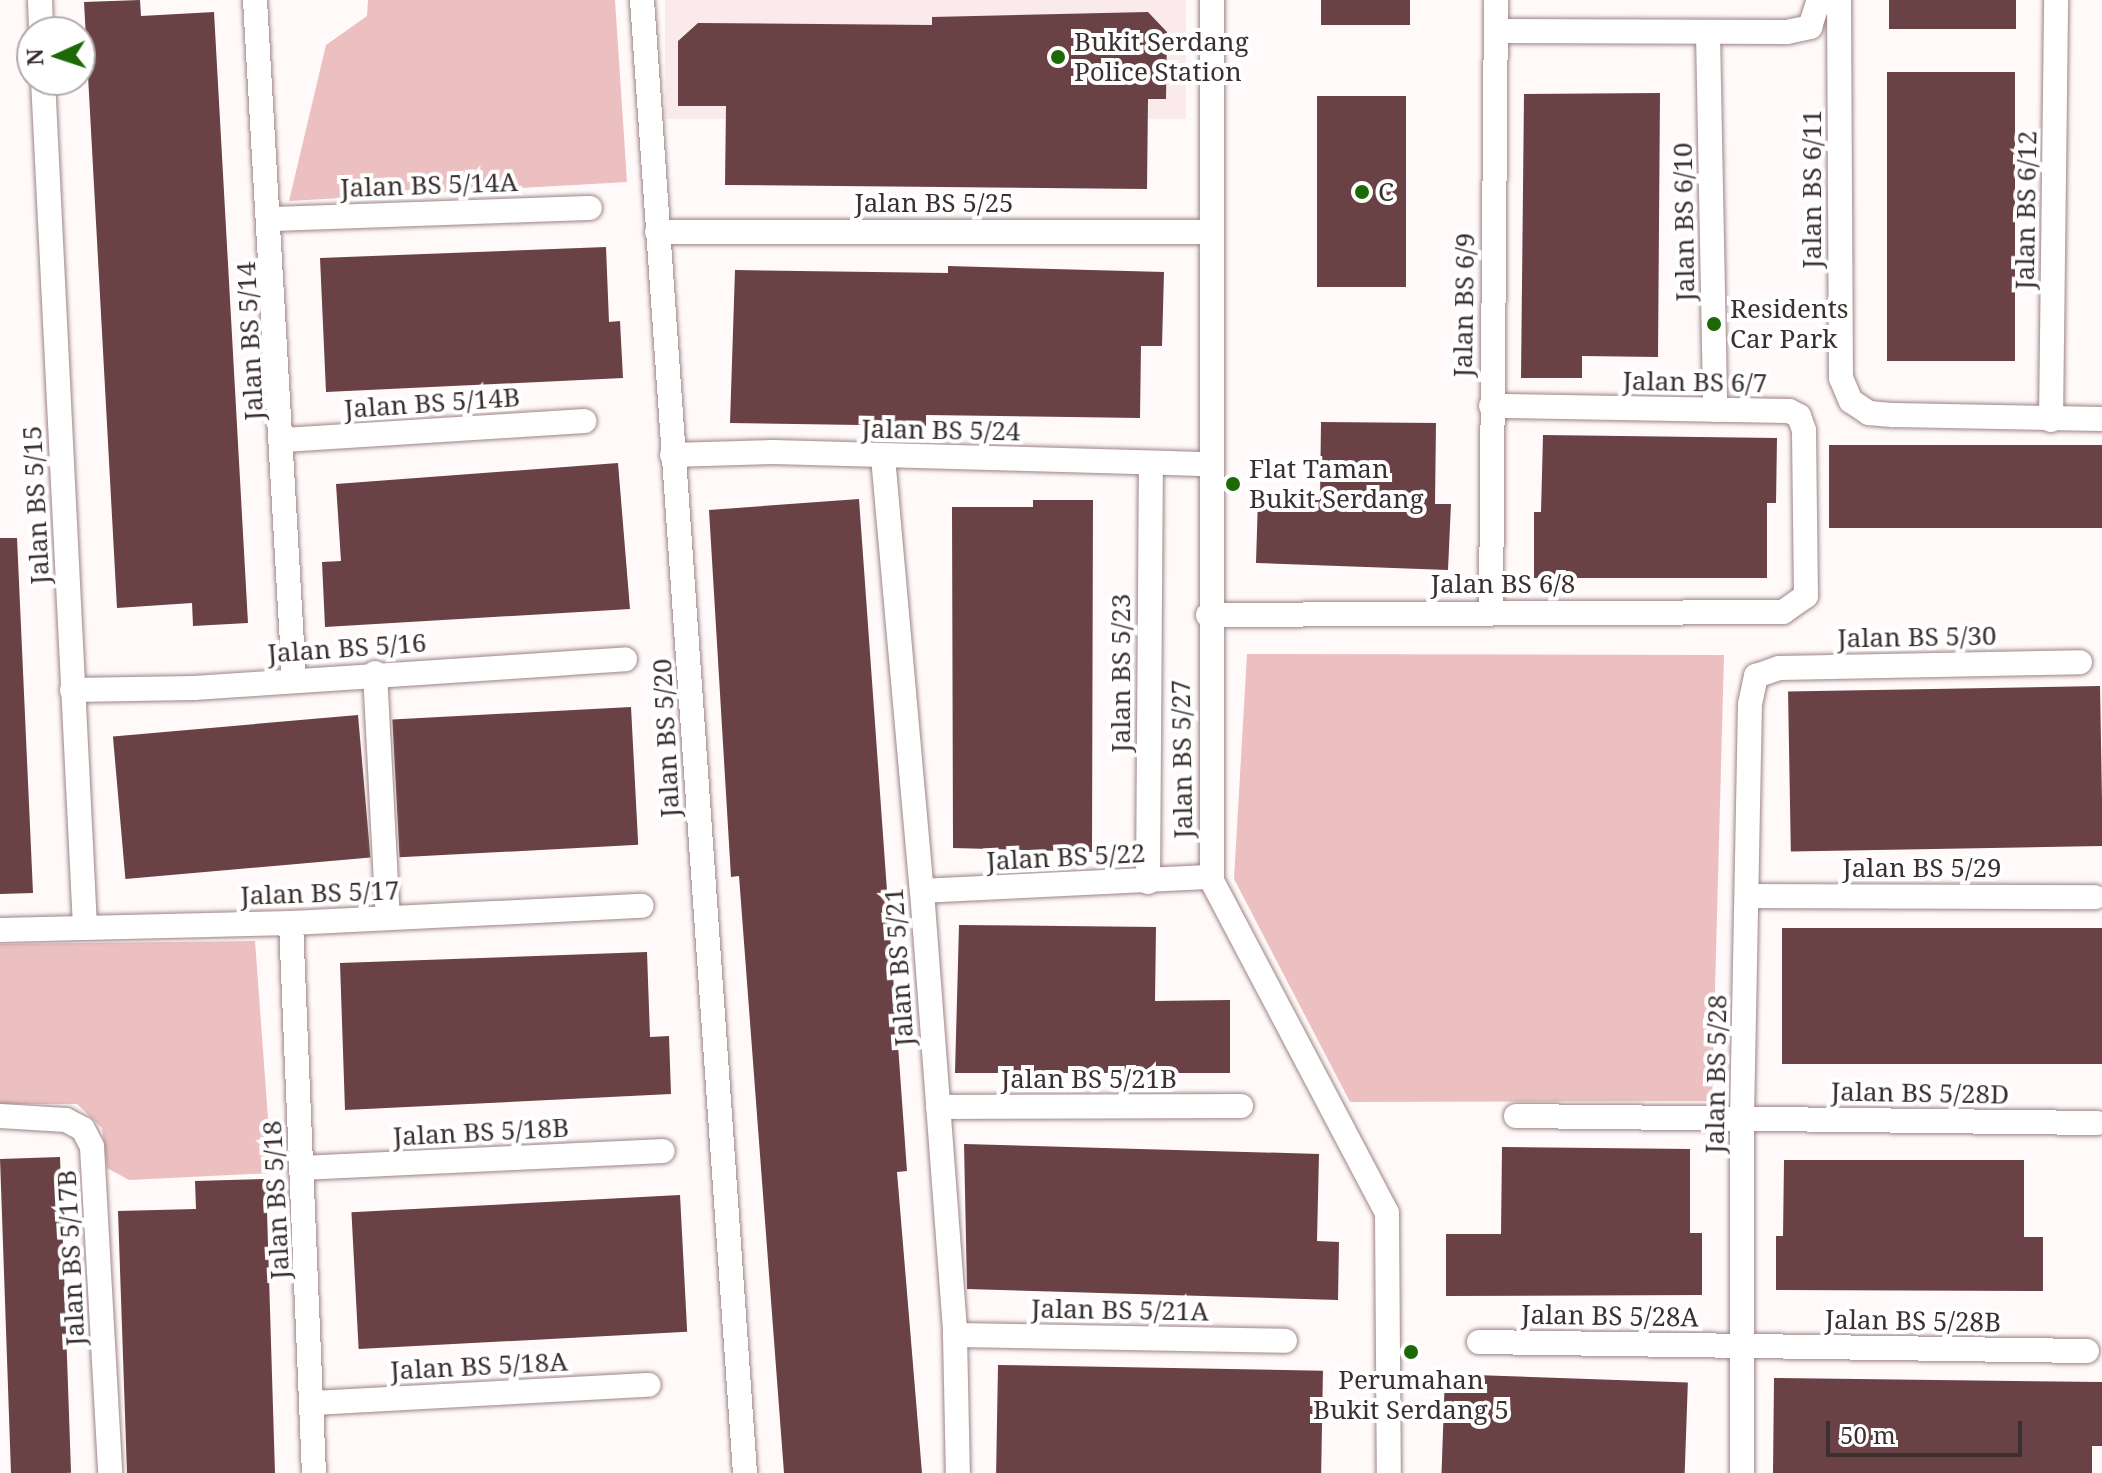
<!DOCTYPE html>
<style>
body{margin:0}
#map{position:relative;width:2102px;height:1473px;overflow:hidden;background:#fff9f9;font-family:"Noto Serif",serif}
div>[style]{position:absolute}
.built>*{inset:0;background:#faeaeb;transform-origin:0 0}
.green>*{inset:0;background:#ecc0c1}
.building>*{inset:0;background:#6a4144;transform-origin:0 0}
.roads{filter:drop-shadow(0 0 2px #9e8484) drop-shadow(0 0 2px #9e8484)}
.minor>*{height:24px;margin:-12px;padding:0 12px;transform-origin:12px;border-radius:12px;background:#fff}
.dots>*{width:22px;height:22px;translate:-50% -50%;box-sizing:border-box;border:4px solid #fff;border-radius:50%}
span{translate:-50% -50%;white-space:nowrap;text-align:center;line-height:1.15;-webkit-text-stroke:8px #fff;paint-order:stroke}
.poi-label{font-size:26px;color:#3b2f30}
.left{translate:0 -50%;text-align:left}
.street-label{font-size:26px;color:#3b2f30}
.north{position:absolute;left:16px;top:16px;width:80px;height:80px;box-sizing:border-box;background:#fff;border:2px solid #b1acac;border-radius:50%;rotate:267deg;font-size:22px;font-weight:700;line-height:32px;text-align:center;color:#3b2f30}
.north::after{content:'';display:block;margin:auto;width:28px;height:36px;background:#1d6906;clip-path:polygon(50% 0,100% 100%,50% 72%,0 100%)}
.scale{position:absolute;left:1826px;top:1421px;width:196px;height:36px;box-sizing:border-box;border:4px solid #3b2f30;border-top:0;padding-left:10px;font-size:24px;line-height:28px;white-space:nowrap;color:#3b2f30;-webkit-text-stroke:6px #fff;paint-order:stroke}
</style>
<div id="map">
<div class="built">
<div style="left:665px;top:0;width:521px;height:119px"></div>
</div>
<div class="green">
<div style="clip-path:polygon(368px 0,615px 0,627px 182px,289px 201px,326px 45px,367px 16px)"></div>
<div style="clip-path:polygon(1247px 654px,1724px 655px,1712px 1101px,1350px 1102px,1234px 879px)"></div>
<div style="clip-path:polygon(255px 941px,272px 1173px,129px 1180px,107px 1168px,102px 1128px,77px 1104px,0 1104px,0 944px)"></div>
</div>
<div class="building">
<div style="clip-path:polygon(140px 0,141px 16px,214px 12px,248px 623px,193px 626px,192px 603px,117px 608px,84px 2px)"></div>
<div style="left:1321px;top:0;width:89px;height:25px"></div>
<div style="left:1889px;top:0;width:127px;height:29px"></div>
<div style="clip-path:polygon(1148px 12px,1167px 32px,1166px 99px,1148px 99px,1147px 189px,725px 185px,726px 106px,678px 106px,678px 41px,698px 23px,932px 25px,932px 17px)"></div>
<div style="left:1887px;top:72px;width:128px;height:289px"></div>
<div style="clip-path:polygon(1660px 93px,1658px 357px,1582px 356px,1582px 378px,1521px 378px,1524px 94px)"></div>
<div style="left:1406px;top:96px;width:191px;height:89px;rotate:90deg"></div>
<div style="clip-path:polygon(606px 247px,609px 322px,620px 321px,623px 378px,326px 392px,320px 258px)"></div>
<div style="clip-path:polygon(948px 266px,1164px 272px,1162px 346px,1141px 346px,1140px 418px,926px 415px,926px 426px,730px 423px,735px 270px,948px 273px)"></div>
<div style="clip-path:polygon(1321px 422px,1436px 423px,1435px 504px,1451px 504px,1448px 570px,1256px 563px,1258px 498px,1320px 500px)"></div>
<div style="clip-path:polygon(1543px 435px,1777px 438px,1776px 503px,1767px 503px,1767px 578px,1534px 578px,1534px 512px,1541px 512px)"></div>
<div style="left:1829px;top:445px;width:273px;height:83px"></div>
<div style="clip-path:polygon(618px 463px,630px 609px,325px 627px,322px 562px,341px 561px,336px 484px)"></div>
<div style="clip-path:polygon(859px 499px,907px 1171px,897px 1172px,922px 1473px,784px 1473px,739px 876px,731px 877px,709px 510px)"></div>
<div style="clip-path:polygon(1033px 500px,1093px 500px,1092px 852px,953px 848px,952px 507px,1033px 507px)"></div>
<div style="clip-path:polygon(0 538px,17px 538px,33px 893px,0 894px)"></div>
<div style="left:2100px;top:686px;width:160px;height:312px;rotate:89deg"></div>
<div style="left:631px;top:707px;width:138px;height:239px;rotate:87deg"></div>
<div style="left:358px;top:715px;width:143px;height:246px;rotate:85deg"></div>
<div style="clip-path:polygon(959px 925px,1156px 927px,1155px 1001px,1230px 1000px,1230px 1073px,955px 1073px)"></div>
<div style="left:1782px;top:928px;width:320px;height:136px"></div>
<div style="clip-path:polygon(647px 952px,650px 1037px,669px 1036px,671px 1094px,345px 1110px,340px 963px)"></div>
<div style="clip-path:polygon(964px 1144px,1319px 1154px,1317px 1241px,1339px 1242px,1338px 1300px,967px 1289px)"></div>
<div style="clip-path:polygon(1502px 1147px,1690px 1149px,1690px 1233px,1702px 1233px,1702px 1295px,1446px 1296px,1446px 1234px,1501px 1234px)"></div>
<div style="left:60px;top:1157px;width:316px;height:60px;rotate:88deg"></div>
<div style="clip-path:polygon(1784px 1160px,2024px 1160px,2024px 1237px,2043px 1237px,2043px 1291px,1776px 1290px,1776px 1236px,1783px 1236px)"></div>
<div style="clip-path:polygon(266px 1179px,275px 1473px,127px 1473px,118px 1211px,196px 1209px,195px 1181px)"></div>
<div style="left:680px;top:1195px;width:137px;height:329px;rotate:87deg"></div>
<div style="left:998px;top:1365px;width:325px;height:108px;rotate:1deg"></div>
<div style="left:1445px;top:1374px;width:243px;height:99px;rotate:2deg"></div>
<div style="clip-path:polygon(1774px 1378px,2102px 1382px,2102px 1446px,2092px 1446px,2092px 1473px,1773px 1473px)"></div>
</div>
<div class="roads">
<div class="minor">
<div style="left:40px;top:0;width:32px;rotate:88deg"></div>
<div style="left:255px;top:0;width:679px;rotate:86.71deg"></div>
<div style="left:642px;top:0;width:1477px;rotate:86deg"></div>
<div style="left:1212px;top:0;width:881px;rotate:90deg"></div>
<div style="left:1212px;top:881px;width:375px;rotate:62.2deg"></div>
<div style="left:1387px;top:1213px;width:260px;rotate:89.6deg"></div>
<div style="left:1839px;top:0;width:378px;rotate:89.7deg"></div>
<div style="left:1841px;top:378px;width:25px;rotate:67deg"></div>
<div style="left:1851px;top:401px;width:22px;rotate:34deg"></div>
<div style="left:1869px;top:413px;width:25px;rotate:5deg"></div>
<div style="left:1894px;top:415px;width:208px;rotate:1.1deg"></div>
<div style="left:1497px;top:31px;width:290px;rotate:0.2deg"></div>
<div style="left:1787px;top:32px;width:24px;rotate:-12deg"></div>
<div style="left:1810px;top:27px;width:28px;rotate:-72deg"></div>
<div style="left:1708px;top:33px;width:377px;rotate:88.9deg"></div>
<div style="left:43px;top:80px;width:849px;rotate:87.16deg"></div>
<div style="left:271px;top:219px;width:319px;rotate:-2deg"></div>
<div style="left:657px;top:232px;width:554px"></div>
<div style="left:2051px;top:420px;width:420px;rotate:-89.3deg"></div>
<div style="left:284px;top:440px;width:301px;rotate:-3.6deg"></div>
<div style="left:672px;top:455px;width:101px;rotate:-1.7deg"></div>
<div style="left:773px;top:452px;width:435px;rotate:1.6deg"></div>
<div style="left:883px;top:457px;width:436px;rotate:84.9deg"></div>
<div style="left:922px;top:891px;width:445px;rotate:85.7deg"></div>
<div style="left:955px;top:1335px;width:138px;rotate:88.8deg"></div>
<div style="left:1491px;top:611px;width:611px;rotate:-89.53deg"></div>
<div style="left:1208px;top:615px;width:575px;rotate:-0.3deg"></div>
<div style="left:1783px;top:612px;width:28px;rotate:-35deg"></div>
<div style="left:1806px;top:596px;width:166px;rotate:-90.7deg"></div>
<div style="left:1804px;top:430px;width:15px;rotate:-110deg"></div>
<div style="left:1799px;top:416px;width:11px;rotate:-153deg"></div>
<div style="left:1789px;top:411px;width:298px;rotate:-179deg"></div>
<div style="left:375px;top:673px;width:245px;rotate:87deg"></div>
<div style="left:72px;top:690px;width:122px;rotate:-0.9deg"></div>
<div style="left:194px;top:688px;width:432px;rotate:-3.8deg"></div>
<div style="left:1148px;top:882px;width:417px;rotate:-89.6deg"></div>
<div style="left:922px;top:891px;width:289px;rotate:-2.8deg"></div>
<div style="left:1749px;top:896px;width:346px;rotate:0.2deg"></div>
<div style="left:291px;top:923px;width:550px;rotate:87.61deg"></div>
<div style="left:0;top:930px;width:291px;rotate:-1.4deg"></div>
<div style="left:291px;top:923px;width:351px;rotate:-2.8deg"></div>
<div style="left:938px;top:1107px;width:303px;rotate:-0.2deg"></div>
<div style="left:0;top:1116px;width:66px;rotate:3.5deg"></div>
<div style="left:66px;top:1120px;width:19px;rotate:28deg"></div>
<div style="left:83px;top:1129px;width:20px;rotate:63deg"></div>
<div style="left:92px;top:1147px;width:326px;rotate:86.8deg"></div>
<div style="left:1516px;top:1116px;width:581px;rotate:0.69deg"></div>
<div style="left:302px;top:1168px;width:361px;rotate:-2.7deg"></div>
<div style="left:955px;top:1335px;width:330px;rotate:1deg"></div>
<div style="left:1479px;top:1342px;width:608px;rotate:0.85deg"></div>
<div style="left:312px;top:1403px;width:337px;rotate:-3.1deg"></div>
<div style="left:1742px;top:1473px;width:354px;rotate:-90deg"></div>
<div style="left:1742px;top:1119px;width:415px;rotate:-88.9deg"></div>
<div style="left:1750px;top:704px;width:29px;rotate:-78deg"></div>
<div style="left:1756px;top:676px;width:24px;rotate:-19deg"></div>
<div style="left:1779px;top:668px;width:301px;rotate:-1.1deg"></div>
</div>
</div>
<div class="dots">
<div style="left:1058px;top:57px;background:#1d6906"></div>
<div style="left:1362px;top:192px;background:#1d6906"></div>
<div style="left:1714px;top:324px;background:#1d6906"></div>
<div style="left:1233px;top:484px;background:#1d6906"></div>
<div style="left:1411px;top:1352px;background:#1d6906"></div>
</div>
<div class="poi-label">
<span class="left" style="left:1074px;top:57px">Bukit Serdang<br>Police Station</span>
<span class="left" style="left:1378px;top:192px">C</span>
<span class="left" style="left:1730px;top:324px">Residents<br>Car Park</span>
<span class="left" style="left:1249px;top:484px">Flat Taman<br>Bukit Serdang</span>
<span style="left:1411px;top:1395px">Perumahan<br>Bukit Serdang 5</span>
</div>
<div class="street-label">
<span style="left:429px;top:185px;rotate:-2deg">Jalan BS 5/14A</span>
<span style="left:1812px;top:189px;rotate:-90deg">Jalan BS 6/11</span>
<span style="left:934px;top:203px">Jalan BS 5/25</span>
<span style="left:2026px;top:210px;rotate:-89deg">Jalan BS 6/12</span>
<span style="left:1684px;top:222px;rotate:-91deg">Jalan BS 6/10</span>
<span style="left:1464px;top:305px;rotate:-89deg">Jalan BS 6/9</span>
<span style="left:250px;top:341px;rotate:-93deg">Jalan BS 5/14</span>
<span style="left:1695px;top:382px;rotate:1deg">Jalan BS 6/7</span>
<span style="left:432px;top:403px;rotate:-4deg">Jalan BS 5/14B</span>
<span style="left:941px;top:430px;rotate:1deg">Jalan BS 5/24</span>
<span style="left:36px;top:505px;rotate:-93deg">Jalan BS 5/15</span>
<span style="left:1503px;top:584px">Jalan BS 6/8</span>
<span style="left:1917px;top:637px;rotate:-1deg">Jalan BS 5/30</span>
<span style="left:347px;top:648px;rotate:-4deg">Jalan BS 5/16</span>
<span style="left:1121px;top:673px;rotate:-90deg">Jalan BS 5/23</span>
<span style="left:666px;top:738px;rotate:-93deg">Jalan BS 5/20</span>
<span style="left:1182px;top:759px;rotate:-91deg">Jalan BS 5/27</span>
<span style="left:1066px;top:857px;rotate:-3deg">Jalan BS 5/22</span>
<span style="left:1922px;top:868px">Jalan BS 5/29</span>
<span style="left:320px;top:893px;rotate:-2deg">Jalan BS 5/17</span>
<span style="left:899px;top:967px;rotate:-94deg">Jalan BS 5/21</span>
<span style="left:1716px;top:1074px;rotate:-89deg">Jalan BS 5/28</span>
<span style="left:1089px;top:1079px">Jalan BS 5/21B</span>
<span style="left:1920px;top:1093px;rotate:1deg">Jalan BS 5/28D</span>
<span style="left:481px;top:1132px;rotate:-3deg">Jalan BS 5/18B</span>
<span style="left:276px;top:1200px;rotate:-93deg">Jalan BS 5/18</span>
<span style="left:71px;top:1258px;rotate:-93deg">Jalan BS 5/17B</span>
<span style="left:1120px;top:1310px;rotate:1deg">Jalan BS 5/21A</span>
<span style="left:1610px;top:1316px;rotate:1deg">Jalan BS 5/28A</span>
<span style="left:1913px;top:1321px;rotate:1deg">Jalan BS 5/28B</span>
<span style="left:479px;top:1366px;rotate:-3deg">Jalan BS 5/18A</span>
</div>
<div class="north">N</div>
<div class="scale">50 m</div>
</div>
